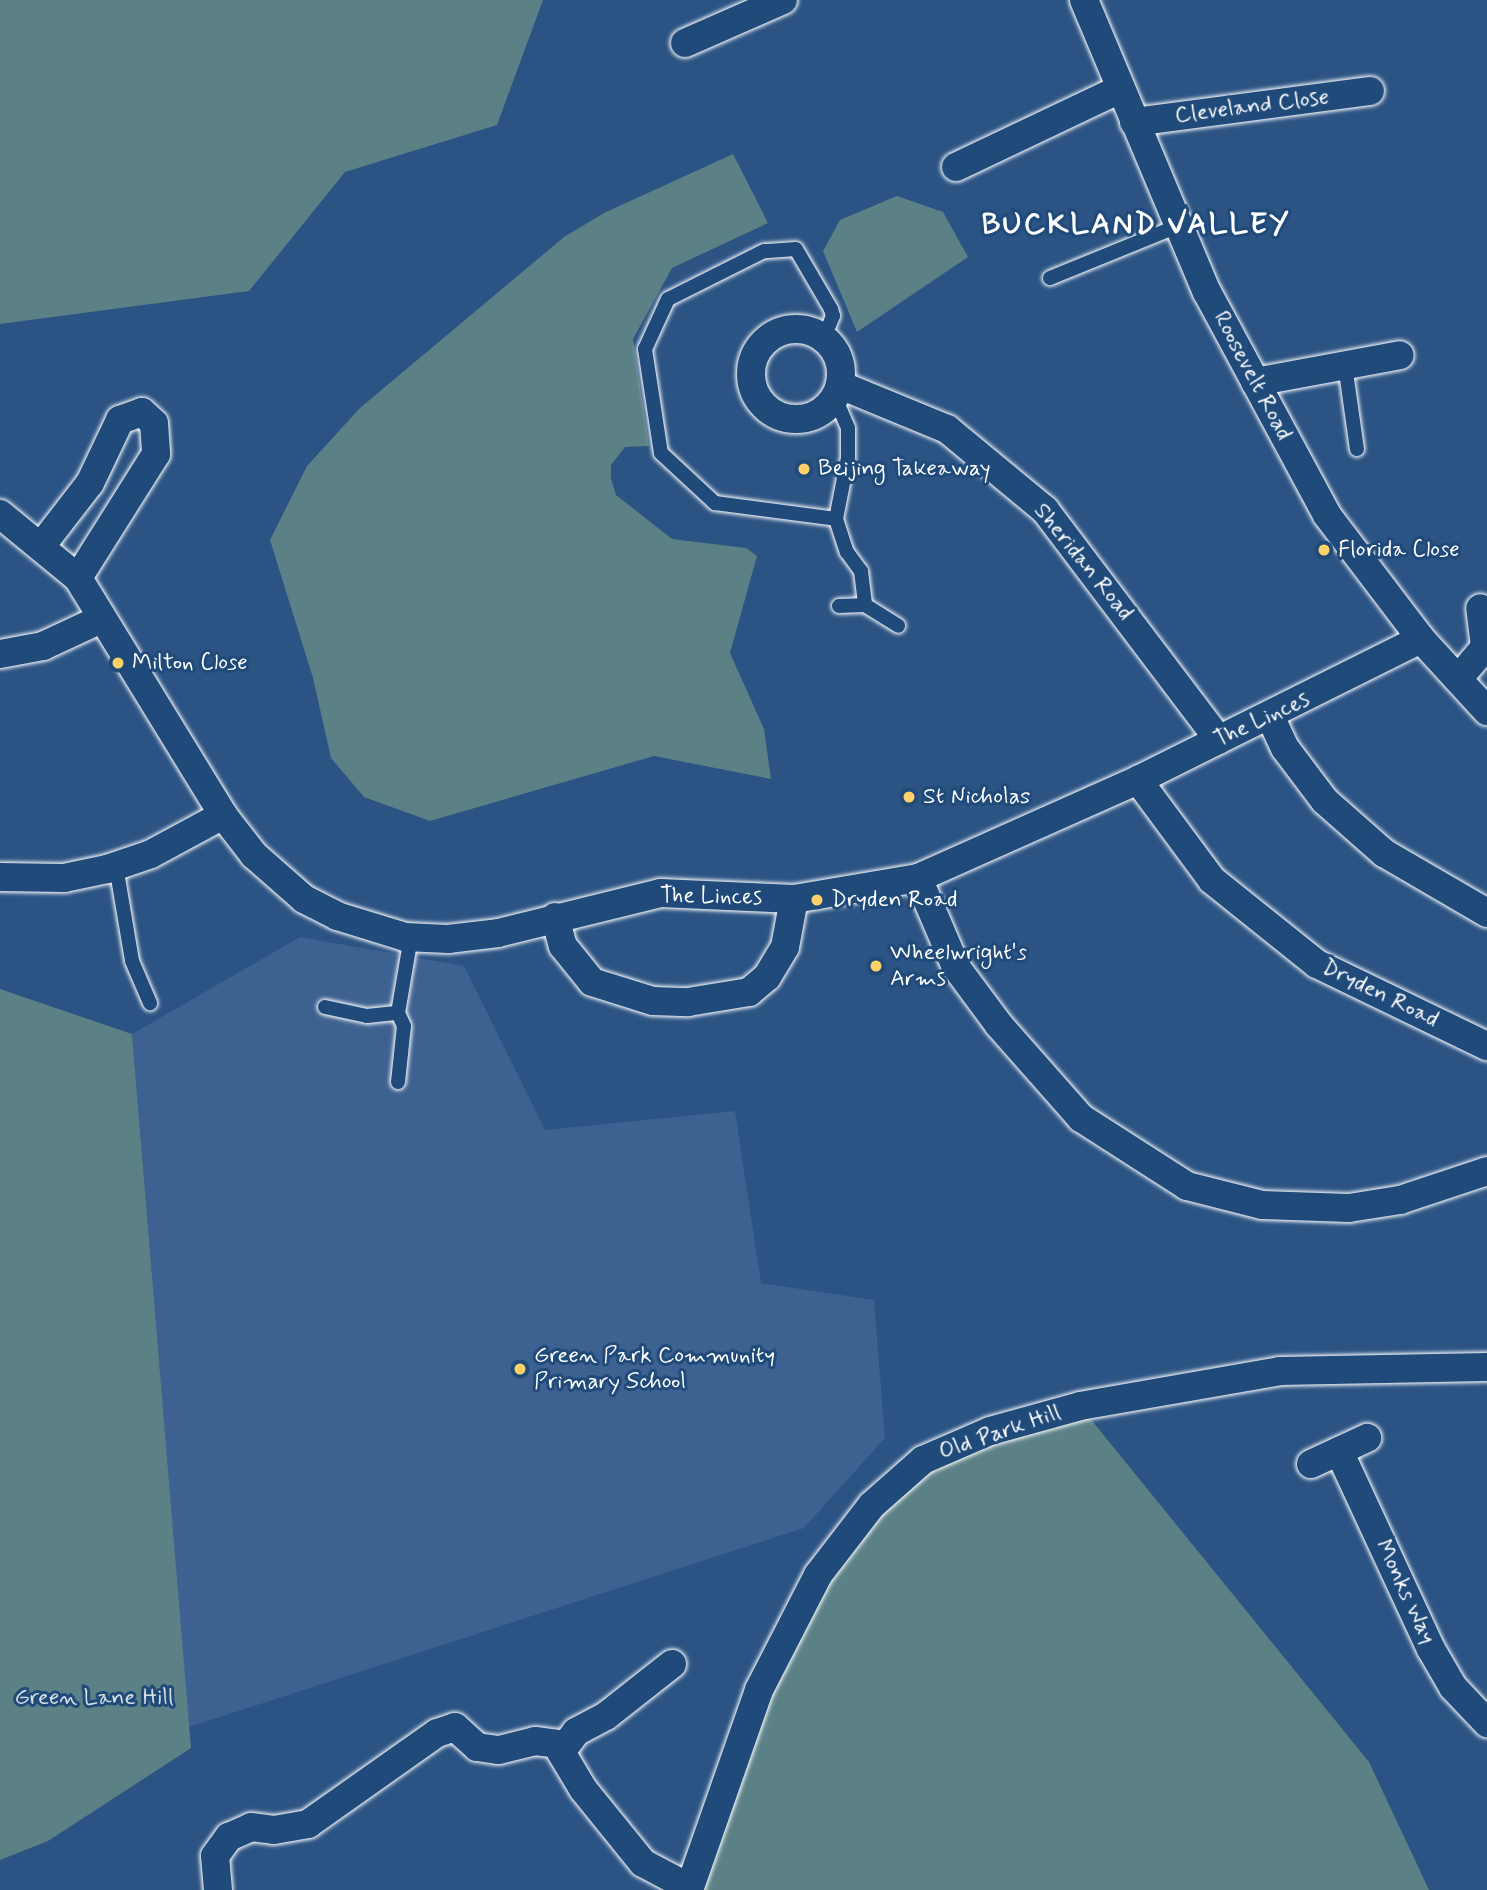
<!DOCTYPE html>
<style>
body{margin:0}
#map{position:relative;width:1487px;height:1890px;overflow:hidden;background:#2b5383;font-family:Mynerve,sans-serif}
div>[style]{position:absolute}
.built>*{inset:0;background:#3d6190}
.green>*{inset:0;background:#5b8186}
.roads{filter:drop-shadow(0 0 2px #fff) drop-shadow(0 0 2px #fff)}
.service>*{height:14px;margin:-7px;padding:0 7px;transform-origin:7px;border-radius:7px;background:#1f4a7a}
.minor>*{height:28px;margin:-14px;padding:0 14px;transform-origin:14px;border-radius:14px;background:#1f4a7a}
.minor>.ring{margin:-14px;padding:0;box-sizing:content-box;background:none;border:28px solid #1f4a7a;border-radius:50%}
.dots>*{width:19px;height:19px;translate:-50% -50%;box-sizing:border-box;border:4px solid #1f4a7a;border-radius:50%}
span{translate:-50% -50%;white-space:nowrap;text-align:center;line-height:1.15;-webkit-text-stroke:6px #1f4a7a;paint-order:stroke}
.street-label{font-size:23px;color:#fff}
.poi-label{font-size:23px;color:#fff}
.left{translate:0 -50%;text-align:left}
.park-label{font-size:23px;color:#d6e0e1}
.district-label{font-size:30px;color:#fff;font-weight:700;letter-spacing:2px}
</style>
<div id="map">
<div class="built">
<div style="clip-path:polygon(300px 937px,464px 966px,545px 1130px,735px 1111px,761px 1283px,874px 1300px,885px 1438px,804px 1528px,189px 1727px,132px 1034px)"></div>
</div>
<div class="green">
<div style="clip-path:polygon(0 0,543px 0,497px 125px,345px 172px,249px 291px,0 324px)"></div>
<div style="clip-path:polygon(733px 154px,768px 223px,672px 268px,633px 339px,649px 446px,625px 447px,611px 465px,611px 479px,616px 495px,672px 539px,746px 548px,757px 556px,730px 653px,764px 729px,771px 779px,654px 756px,430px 821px,364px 797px,331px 758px,313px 678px,270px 540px,307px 466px,360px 408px,564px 237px,604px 213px)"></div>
<div style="clip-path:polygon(897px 196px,943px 212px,968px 257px,857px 332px,823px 251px,840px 220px)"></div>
<div style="clip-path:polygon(0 989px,132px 1034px,191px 1748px,48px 1841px,0 1860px)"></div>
<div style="clip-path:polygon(1080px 1406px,1369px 1762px,1429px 1890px,689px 1890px,818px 1575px,923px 1460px)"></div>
</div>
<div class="roads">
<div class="service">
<div style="left:1050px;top:278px;width:138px;rotate:-22.1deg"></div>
<div style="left:824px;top:338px;width:24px;rotate:-68deg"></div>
<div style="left:833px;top:316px;width:7px;rotate:-106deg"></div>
<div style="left:831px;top:309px;width:69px;rotate:-120.3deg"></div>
<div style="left:796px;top:249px;width:32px;rotate:176deg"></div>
<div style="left:764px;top:251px;width:107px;rotate:153.4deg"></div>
<div style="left:668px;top:299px;width:55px;rotate:114.7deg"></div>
<div style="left:645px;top:349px;width:105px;rotate:81.3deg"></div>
<div style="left:661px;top:453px;width:74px;rotate:42.8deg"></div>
<div style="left:715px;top:503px;width:122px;rotate:7.5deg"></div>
<div style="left:836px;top:519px;width:62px;rotate:-78.9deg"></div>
<div style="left:848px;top:458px;width:30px;rotate:-90deg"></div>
<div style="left:848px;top:428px;width:34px;rotate:-113deg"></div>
<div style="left:1345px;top:365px;width:85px;rotate:81.9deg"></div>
<div style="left:836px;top:519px;width:35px;rotate:72deg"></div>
<div style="left:847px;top:552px;width:24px;rotate:54deg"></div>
<div style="left:861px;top:571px;width:34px;rotate:83deg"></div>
<div style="left:865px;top:605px;width:39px;rotate:32deg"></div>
<div style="left:839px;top:606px;width:26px;rotate:-2deg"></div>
<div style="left:116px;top:866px;width:96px;rotate:80.4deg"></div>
<div style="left:132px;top:961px;width:46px;rotate:66.8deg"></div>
<div style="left:325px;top:1007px;width:43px;rotate:12.1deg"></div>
<div style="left:367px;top:1016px;width:31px;rotate:-6deg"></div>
<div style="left:398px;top:1082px;width:56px;rotate:-83.9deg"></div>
<div style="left:404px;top:1026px;width:14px;rotate:-115deg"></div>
<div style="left:398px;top:1013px;width:77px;rotate:-80.3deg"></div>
</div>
<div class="minor">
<div style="left:1084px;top:0;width:317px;rotate:67.2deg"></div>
<div style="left:1207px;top:292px;width:253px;rotate:61.7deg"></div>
<div style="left:1327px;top:515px;width:156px;rotate:52.8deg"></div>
<div style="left:1421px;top:639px;width:98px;rotate:47.5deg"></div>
<div style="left:685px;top:43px;width:107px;rotate:-23.7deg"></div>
<div style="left:1134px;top:122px;width:238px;rotate:-7.5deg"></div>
<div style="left:956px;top:167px;width:179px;rotate:-25.4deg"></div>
<div class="ring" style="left:751px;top:329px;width:62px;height:62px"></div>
<div style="left:1255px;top:382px;width:147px;rotate:-10.5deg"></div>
<div style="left:840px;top:385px;width:116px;rotate:22.4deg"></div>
<div style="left:947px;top:429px;width:127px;rotate:39.6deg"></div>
<div style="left:1045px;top:510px;width:288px;rotate:52.9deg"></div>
<div style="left:0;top:514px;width:101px;rotate:39.4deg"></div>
<div style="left:78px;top:578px;width:278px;rotate:58.5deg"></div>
<div style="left:223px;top:815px;width:51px;rotate:52.2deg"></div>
<div style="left:254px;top:855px;width:67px;rotate:41.3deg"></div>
<div style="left:304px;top:899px;width:37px;rotate:27deg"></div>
<div style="left:337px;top:916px;width:71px;rotate:17.2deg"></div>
<div style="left:405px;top:937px;width:43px;rotate:2.7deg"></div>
<div style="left:448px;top:939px;width:50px;rotate:-6.8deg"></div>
<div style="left:498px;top:933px;width:168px;rotate:-13.8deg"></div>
<div style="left:661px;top:893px;width:133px;rotate:2.6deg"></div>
<div style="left:794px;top:899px;width:126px;rotate:-9.6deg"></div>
<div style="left:918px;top:878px;width:241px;rotate:-24deg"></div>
<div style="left:1138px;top:780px;width:316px;rotate:-26.5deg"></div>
<div style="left:42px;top:545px;width:78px;rotate:-52.3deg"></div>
<div style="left:90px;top:483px;width:70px;rotate:-64.5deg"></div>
<div style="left:120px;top:420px;width:23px;rotate:-20deg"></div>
<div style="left:142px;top:412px;width:16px;rotate:43deg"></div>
<div style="left:154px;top:423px;width:31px;rotate:86deg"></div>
<div style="left:156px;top:454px;width:146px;rotate:122.2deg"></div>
<div style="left:0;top:654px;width:44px;rotate:-10.5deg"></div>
<div style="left:43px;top:646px;width:64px;rotate:-25deg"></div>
<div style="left:1458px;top:679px;width:42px;rotate:-49.8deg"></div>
<div style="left:1485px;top:647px;width:39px;rotate:-97deg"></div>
<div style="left:1270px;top:716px;width:35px;rotate:65deg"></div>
<div style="left:1285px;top:748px;width:66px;rotate:53deg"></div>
<div style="left:1325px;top:801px;width:79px;rotate:41.4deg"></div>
<div style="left:1384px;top:853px;width:119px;rotate:30.2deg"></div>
<div style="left:1138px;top:780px;width:124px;rotate:53.5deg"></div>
<div style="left:1212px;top:880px;width:134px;rotate:38.7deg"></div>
<div style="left:1317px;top:964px;width:189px;rotate:25.8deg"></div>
<div style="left:0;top:877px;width:64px;rotate:0.9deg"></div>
<div style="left:64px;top:878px;width:44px;rotate:-11.8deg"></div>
<div style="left:107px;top:869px;width:46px;rotate:-18.8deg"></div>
<div style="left:151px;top:854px;width:82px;rotate:-28.4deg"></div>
<div style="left:918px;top:878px;width:97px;rotate:66.9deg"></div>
<div style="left:956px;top:967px;width:72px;rotate:53.4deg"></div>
<div style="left:999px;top:1025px;width:124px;rotate:48.6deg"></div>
<div style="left:1081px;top:1118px;width:126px;rotate:32.7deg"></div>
<div style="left:1187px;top:1186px;width:77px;rotate:14.2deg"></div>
<div style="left:1262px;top:1205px;width:87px;rotate:2deg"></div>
<div style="left:1349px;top:1208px;width:52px;rotate:-8.9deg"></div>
<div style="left:1400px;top:1200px;width:92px;rotate:-18.4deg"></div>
<div style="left:555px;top:917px;width:30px;rotate:75deg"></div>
<div style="left:563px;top:946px;width:46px;rotate:51.1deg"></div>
<div style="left:592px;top:982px;width:64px;rotate:17.3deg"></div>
<div style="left:653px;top:1001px;width:35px;rotate:2deg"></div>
<div style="left:688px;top:1002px;width:62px;rotate:-9.3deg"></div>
<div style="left:749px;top:992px;width:23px;rotate:-40deg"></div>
<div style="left:767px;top:977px;width:35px;rotate:-59deg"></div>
<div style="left:785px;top:947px;width:49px;rotate:-79.4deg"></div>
<div style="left:1339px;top:1451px;width:218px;rotate:65.1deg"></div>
<div style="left:1431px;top:1649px;width:44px;rotate:59.9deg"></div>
<div style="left:1453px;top:1687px;width:50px;rotate:46.6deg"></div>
<div style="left:1311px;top:1464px;width:62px;rotate:-24.9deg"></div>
<div style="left:672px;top:1664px;width:84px;rotate:141.8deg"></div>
<div style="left:606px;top:1716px;width:34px;rotate:152deg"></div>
<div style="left:576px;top:1732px;width:25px;rotate:127deg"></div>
<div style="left:561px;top:1752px;width:43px;rotate:59.3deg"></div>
<div style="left:583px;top:1789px;width:95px;rotate:51deg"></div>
<div style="left:643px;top:1863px;width:53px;rotate:28deg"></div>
<div style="left:218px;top:1890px;width:34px;rotate:-95deg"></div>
<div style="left:215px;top:1856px;width:24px;rotate:-54deg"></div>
<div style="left:229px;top:1837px;width:24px;rotate:-24deg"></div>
<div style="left:251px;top:1827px;width:23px;rotate:7deg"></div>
<div style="left:274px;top:1830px;width:35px;rotate:-10deg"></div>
<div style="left:308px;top:1824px;width:158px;rotate:-35.2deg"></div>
<div style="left:437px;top:1733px;width:19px;rotate:-18deg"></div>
<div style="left:455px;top:1727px;width:30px;rotate:42deg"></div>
<div style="left:477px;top:1747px;width:22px;rotate:8deg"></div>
<div style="left:499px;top:1750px;width:37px;rotate:-14deg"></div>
<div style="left:535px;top:1741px;width:31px;rotate:7deg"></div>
<div style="left:689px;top:1890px;width:212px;rotate:-70.7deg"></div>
<div style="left:759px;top:1690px;width:129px;rotate:-62.8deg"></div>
<div style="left:818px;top:1575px;width:88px;rotate:-52.4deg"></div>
<div style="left:872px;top:1505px;width:68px;rotate:-41.4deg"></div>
<div style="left:923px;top:1460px;width:73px;rotate:-23.4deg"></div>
<div style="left:990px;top:1431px;width:93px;rotate:-15.5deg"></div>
<div style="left:1080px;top:1406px;width:203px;rotate:-9.9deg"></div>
<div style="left:1280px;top:1371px;width:207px;rotate:-1.1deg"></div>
</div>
</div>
<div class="dots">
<div style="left:804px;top:469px;background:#ffd166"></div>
<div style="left:1324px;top:550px;background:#ffd166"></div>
<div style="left:118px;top:663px;background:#ffd166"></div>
<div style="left:909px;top:797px;background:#ffd166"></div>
<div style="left:817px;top:900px;background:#ffd166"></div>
<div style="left:876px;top:966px;background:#ffd166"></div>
<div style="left:520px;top:1369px;background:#ffd166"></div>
</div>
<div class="street-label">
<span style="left:1252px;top:107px;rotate:-7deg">Cleveland Close</span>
<span style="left:1252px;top:376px;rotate:62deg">Roosevelt Road</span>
<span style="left:1083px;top:562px;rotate:51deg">Sheridan Road</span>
<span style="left:1262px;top:720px;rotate:-25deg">The Linces</span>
<span style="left:711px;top:897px;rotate:1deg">The Linces</span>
<span style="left:1380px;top:994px;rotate:26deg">Dryden Road</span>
<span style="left:1000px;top:1433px;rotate:-19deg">Old Park Hill</span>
<span style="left:1405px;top:1592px;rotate:65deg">Monks Way</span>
</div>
<div class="poi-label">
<span class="left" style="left:818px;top:469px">Beijing Takeaway</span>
<span class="left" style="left:1338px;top:550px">Florida Close</span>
<span class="left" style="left:132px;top:663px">Milton Close</span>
<span class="left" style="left:923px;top:797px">St Nicholas</span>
<span class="left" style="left:831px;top:900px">Dryden Road</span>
<span class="left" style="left:890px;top:966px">Wheelwright's<br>Arms</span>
<span class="left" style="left:534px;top:1369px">Green Park Community<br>Primary School</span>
</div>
<div class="park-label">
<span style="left:94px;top:1698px">Green Lane Hill</span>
</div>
<div class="district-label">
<span style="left:1136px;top:225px">BUCKLAND VALLEY</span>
</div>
</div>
